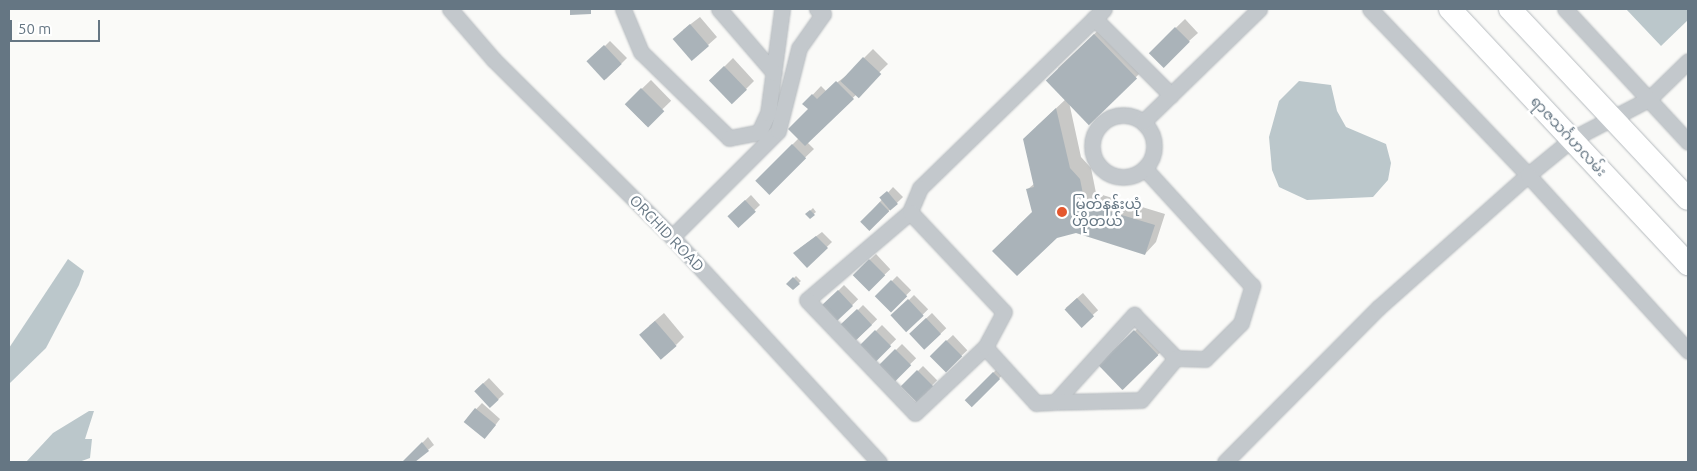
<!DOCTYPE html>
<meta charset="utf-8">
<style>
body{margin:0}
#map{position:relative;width:1697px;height:471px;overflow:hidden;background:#fafaf8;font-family:Ubuntu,"Noto Sans Myanmar",sans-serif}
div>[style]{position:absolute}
.water>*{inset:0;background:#bbc7cb}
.shadow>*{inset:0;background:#0003;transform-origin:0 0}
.building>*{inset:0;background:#aab3b9;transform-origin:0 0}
.roads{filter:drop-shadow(0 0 1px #b5babe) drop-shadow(0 0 1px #b5babe)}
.street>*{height:15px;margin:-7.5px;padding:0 7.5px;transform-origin:7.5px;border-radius:7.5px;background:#c3c8cc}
.street>.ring{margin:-7.5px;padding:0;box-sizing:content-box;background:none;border:15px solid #c3c8cc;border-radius:50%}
.primary>*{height:22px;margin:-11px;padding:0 11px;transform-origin:11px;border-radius:11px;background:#fff}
.dots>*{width:14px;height:14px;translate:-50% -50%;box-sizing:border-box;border:2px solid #fff;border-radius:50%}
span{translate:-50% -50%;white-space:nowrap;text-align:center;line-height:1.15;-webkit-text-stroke:5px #fff;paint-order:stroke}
.street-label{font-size:15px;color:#657683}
.poi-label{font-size:15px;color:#657683}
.left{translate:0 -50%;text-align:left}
.frame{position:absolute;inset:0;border:10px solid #657683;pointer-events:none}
.scale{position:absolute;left:10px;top:20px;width:90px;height:22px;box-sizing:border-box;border:2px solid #657683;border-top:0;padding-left:6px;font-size:15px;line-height:18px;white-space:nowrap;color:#657683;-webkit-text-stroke:4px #fff;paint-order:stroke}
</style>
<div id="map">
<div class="water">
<div style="clip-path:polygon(1626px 9px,1688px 9px,1688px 20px,1661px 46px)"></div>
<div style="clip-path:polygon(1299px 81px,1331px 85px,1337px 111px,1346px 127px,1386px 144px,1391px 163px,1388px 180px,1373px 197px,1307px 200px,1279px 187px,1272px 170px,1269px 137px,1279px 101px)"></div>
<div style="clip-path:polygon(68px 259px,84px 271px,79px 285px,46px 348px,9px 384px,9px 348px)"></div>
<div style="clip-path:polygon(89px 411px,94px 411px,85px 439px,92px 439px,90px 458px,79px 462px,26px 462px,53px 433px)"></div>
</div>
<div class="shadow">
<div style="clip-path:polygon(571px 9px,595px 9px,571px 14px)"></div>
<div style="clip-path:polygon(700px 17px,717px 37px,708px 45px,683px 30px)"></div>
<div style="clip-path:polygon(1185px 19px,1198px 33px,1189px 41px,1150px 53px)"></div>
<div style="clip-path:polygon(1106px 23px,1147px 66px,1136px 77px,1069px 102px,1081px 157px,1091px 168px,1096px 193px,1165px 214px,1156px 242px,1145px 254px,1033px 212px,1028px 189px,1035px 183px,1036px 127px,1066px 99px,1058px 68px)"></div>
<div style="left:610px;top:41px;width:24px;height:30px;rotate:45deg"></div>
<div style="clip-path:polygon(873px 49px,888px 64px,807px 142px,814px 149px,769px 192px,757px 180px,799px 138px,809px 109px,804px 104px,821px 86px,826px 91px,847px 75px)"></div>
<div style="clip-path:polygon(733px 58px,754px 81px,746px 89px,711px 80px)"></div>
<div style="left:651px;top:80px;width:29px;height:35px;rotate:46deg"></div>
<div style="clip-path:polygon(893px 187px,903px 197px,870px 229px,862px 222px)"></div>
<div style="clip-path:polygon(751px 195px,760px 205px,738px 226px,735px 210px)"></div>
<div style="clip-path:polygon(813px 208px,816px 212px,810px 217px,807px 214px)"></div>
<div style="clip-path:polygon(822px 232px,832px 242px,807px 266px,800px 248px)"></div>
<div style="left:876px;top:254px;width:21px;height:30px;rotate:47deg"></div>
<div style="left:796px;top:276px;width:7px;height:11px;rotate:45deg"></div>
<div style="left:897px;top:276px;width:20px;height:29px;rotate:45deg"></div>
<div style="left:844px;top:285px;width:20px;height:30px;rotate:45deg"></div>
<div style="left:1083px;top:293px;width:23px;height:23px;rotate:49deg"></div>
<div style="left:914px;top:295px;width:20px;height:30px;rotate:45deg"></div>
<div style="left:863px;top:305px;width:20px;height:29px;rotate:45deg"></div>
<div style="clip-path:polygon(664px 313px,684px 337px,676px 345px,649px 326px)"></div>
<div style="left:932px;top:313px;width:21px;height:30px;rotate:47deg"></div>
<div style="left:1143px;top:323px;width:33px;height:61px;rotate:45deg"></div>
<div style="left:882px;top:325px;width:20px;height:30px;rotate:45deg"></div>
<div style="left:953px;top:335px;width:21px;height:30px;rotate:47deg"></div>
<div style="left:902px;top:344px;width:20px;height:30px;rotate:45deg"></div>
<div style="left:923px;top:366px;width:20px;height:29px;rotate:45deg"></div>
<div style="left:999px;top:367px;width:8px;height:46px;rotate:45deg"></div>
<div style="left:489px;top:378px;width:22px;height:18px;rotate:47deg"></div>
<div style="clip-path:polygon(482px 403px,500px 419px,490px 432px,465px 421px)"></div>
<div style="clip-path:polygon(428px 437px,434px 445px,413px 462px,404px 462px)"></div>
</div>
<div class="building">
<div style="clip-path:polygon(570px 9px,591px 9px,591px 14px,570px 15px)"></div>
<div style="left:690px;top:24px;width:29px;height:23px;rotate:49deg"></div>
<div style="left:1175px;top:27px;width:21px;height:37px;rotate:45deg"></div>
<div style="left:1094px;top:34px;width:62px;height:67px;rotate:46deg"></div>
<div style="left:604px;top:45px;width:26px;height:24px;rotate:47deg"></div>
<div style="left:863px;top:57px;width:25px;height:33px;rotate:43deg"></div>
<div style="left:724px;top:66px;width:33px;height:21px;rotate:46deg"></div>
<div style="clip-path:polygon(836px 81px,854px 99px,805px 146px,788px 129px,808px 109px,802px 104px,812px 94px,817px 99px)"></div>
<div style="left:641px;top:88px;width:33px;height:23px;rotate:45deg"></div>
<div style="clip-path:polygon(1056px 108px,1070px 168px,1080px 179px,1085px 204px,1155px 225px,1145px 255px,1076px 233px,1057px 238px,1017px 276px,992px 251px,1032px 212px,1026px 189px,1034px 187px,1023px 139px)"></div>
<div style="left:792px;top:144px;width:20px;height:52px;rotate:45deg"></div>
<div style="left:887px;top:191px;width:17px;height:10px;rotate:50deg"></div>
<div style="left:745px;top:200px;width:16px;height:24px;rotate:47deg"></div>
<div style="left:880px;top:202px;width:13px;height:28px;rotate:45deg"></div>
<div style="clip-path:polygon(810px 210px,815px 215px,810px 219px,805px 214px)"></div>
<div style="clip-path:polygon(816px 236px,828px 248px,807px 268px,793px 253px)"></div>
<div style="left:869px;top:259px;width:23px;height:23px;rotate:45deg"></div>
<div style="clip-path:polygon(793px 277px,800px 284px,793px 290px,786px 284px)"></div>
<div style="left:891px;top:280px;width:23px;height:23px;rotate:45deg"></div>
<div style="left:838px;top:290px;width:22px;height:23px;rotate:47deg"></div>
<div style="left:1077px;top:298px;width:25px;height:17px;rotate:47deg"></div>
<div style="left:908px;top:299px;width:23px;height:24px;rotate:47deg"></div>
<div style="left:857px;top:309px;width:22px;height:23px;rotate:47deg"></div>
<div style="left:926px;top:318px;width:22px;height:23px;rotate:47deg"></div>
<div style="left:655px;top:321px;width:33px;height:21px;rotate:49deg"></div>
<div style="left:875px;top:330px;width:23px;height:23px;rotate:45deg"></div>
<div style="left:1134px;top:330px;width:35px;height:50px;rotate:46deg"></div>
<div style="left:946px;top:340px;width:23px;height:23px;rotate:45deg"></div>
<div style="left:895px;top:349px;width:23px;height:23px;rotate:45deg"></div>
<div style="left:917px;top:370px;width:23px;height:23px;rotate:45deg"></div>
<div style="left:993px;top:372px;width:10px;height:40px;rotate:45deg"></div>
<div style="left:483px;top:383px;width:23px;height:12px;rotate:47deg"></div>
<div style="left:475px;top:408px;width:27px;height:18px;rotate:39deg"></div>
<div style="clip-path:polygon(422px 442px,429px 451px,415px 462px,402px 462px)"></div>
</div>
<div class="roads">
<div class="street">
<div style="left:450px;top:9px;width:66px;rotate:49.3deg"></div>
<div style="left:493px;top:59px;width:252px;rotate:44.8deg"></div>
<div style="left:672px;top:237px;width:306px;rotate:47.4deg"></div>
<div style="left:623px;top:9px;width:47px;rotate:67.3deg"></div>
<div style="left:641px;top:52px;width:123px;rotate:44.3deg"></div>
<div style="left:729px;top:138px;width:31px;rotate:-11deg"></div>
<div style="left:759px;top:132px;width:21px;rotate:-65deg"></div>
<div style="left:768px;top:113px;width:105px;rotate:-82.3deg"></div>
<div style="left:719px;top:9px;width:84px;rotate:49.3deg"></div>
<div style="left:1104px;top:9px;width:257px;rotate:135.8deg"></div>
<div style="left:920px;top:188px;width:26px;rotate:113deg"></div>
<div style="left:910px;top:212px;width:135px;rotate:139.5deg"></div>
<div style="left:807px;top:300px;width:156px;rotate:46.3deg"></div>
<div style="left:915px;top:413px;width:96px;rotate:-43.3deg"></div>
<div style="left:985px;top:347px;width:76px;rotate:47.7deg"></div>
<div style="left:1036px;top:403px;width:19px;rotate:-3deg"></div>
<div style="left:1055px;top:402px;width:118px;rotate:-47.8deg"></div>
<div style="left:1134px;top:315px;width:60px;rotate:45.7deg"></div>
<div style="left:1176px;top:358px;width:29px;rotate:2deg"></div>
<div style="left:1205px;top:359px;width:51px;rotate:-45deg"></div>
<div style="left:1241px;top:323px;width:39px;rotate:-73deg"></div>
<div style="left:1252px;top:286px;width:159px;rotate:-132.4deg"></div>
<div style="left:1370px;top:9px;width:229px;rotate:46.4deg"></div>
<div style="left:1528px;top:175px;width:57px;rotate:-39.3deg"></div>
<div style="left:1572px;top:139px;width:87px;rotate:-27.5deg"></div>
<div style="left:1649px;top:99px;width:54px;rotate:-44.3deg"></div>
<div style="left:1565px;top:9px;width:181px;rotate:47.2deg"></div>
<div style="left:1094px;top:18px;width:109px;rotate:45deg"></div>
<div class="ring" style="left:1092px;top:115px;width:47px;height:47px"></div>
<div style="left:1143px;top:122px;width:162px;rotate:-44.2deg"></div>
<div style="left:910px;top:212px;width:137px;rotate:46.8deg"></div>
<div style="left:1004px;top:312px;width:40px;rotate:118deg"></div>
<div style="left:672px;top:237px;width:150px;rotate:-45deg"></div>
<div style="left:778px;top:131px;width:86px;rotate:-75.8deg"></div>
<div style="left:799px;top:48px;width:42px;rotate:-54.8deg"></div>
<div style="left:823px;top:14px;width:8px;rotate:-140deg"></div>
<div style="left:1055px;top:402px;width:86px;rotate:-1.3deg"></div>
<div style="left:1141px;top:400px;width:55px;rotate:-50.2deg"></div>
<div style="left:1225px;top:462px;width:217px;rotate:-45.2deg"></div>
<div style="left:1378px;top:308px;width:200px;rotate:-41.6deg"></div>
<div style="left:1528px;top:175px;width:238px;rotate:47.7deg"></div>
</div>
<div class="primary">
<div style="left:1450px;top:9px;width:349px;rotate:47deg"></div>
<div style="left:1510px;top:9px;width:260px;rotate:46.9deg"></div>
</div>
</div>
<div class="dots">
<div style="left:1062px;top:212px;background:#e4572e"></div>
</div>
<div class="street-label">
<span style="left:1569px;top:136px;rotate:47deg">ရာဇသင်္ဂဟလမ်း</span>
<span style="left:667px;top:233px;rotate:46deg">ORCHID ROAD</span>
</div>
<div class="poi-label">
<span class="left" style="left:1072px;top:212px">မြတ်နန်းယုံ<br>ဟိုတယ်</span>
</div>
<div class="frame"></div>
<div class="scale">50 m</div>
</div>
